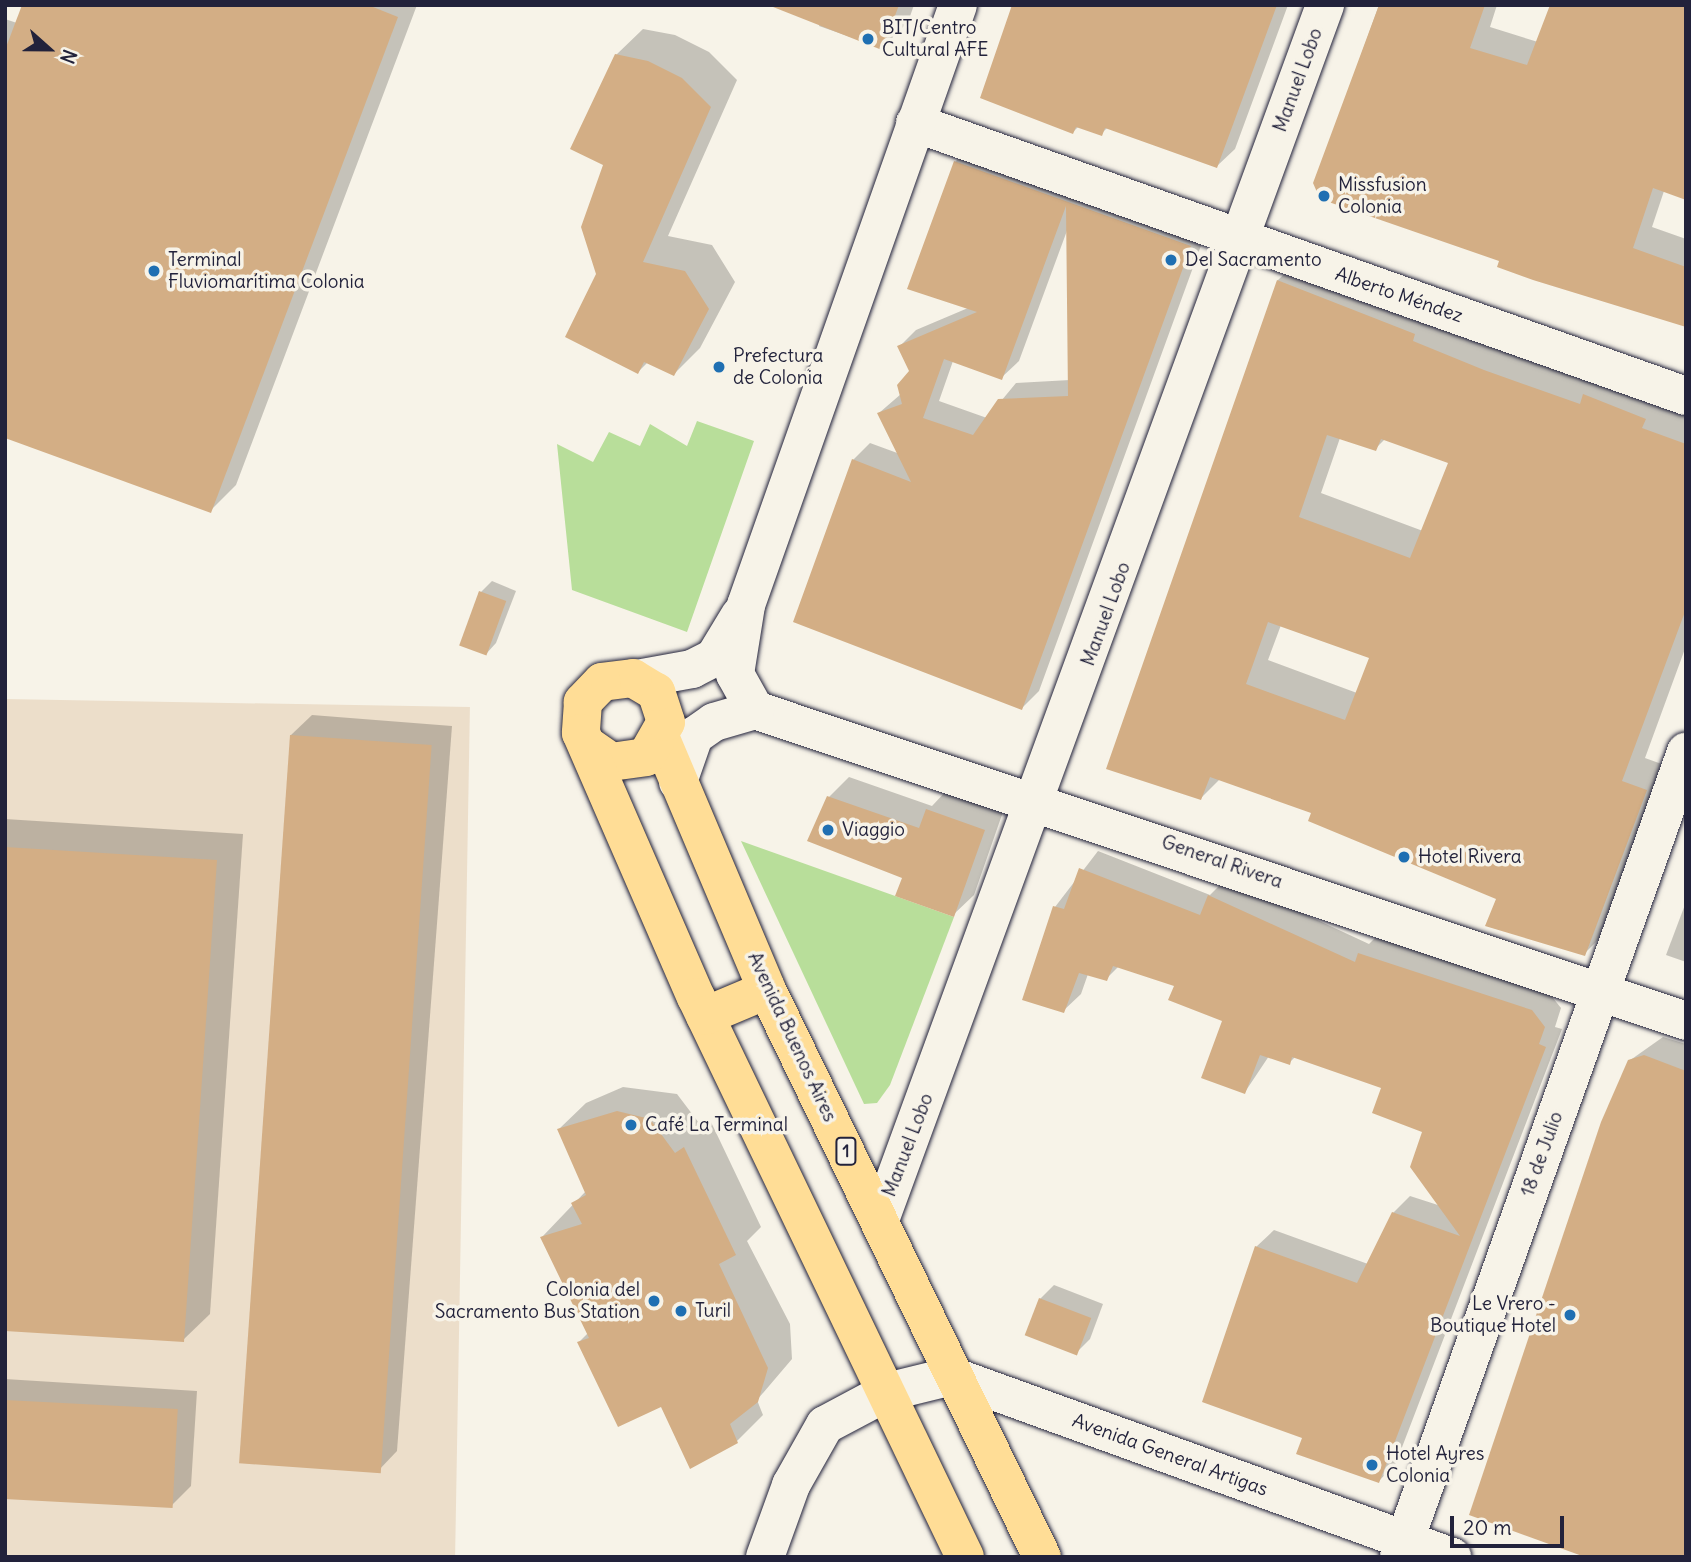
<!DOCTYPE html>
<meta charset="utf-8">
<style>
body{margin:0}
#map{position:relative;width:1691px;height:1562px;overflow:hidden;background:#f7f3e8;font-family:Delius,sans-serif}
div>[style]{position:absolute}
.built>*{inset:0;background:#ecdeca;transform-origin:0 0}
.green>*{inset:0;background:#b8de9a}
.shadow>*{inset:0;background:#0003}
.building>*{inset:0;background:#d3ae85;transform-origin:0 0}
.roads{filter:drop-shadow(0 0 2px #22223b) drop-shadow(0 0 2px #22223b)}
.street>*{height:38px;margin:-19px;padding:0 19px;transform-origin:19px;border-radius:19px;background:#f7f3e8}
.secondary>*{height:38px;margin:-19px;padding:0 19px;transform-origin:19px;border-radius:19px;background:#f7f3e8}
.primary>*{height:38px;margin:-19px;padding:0 19px;transform-origin:19px;border-radius:19px;background:#ffdd96}
.dots>*{width:19px;height:19px;translate:-50% -50%;box-sizing:border-box;border:4px solid #f7f3e8;border-radius:50%}
span{translate:-50% -50%;white-space:nowrap;text-align:center;line-height:1.15;-webkit-text-stroke:7px #f7f3e8;paint-order:stroke}
.shield-label span{padding:2px 5px;background:#f7f3e8;border:2px solid;border-radius:5px;-webkit-text-stroke-width:0}
.shield-label{font-size:18px;color:#22223b;font-weight:700}
.poi-label{font-size:19px;color:#22223b}
.left{translate:0 -50%;text-align:left}
.right{translate:-100% -50%;text-align:right}
.street-label{font-size:19px;color:#22223b}
.frame{position:absolute;inset:0;border:7px solid #22223b;pointer-events:none}
.north{position:absolute;left:14px;top:14px;width:70px;height:70px;-webkit-text-stroke:5px #f7f3e8;paint-order:stroke;rotate:111deg;font-size:19px;font-weight:700;line-height:28px;text-align:center;color:#22223b}
.north::after{content:'';display:block;margin:auto;width:24px;height:32px;background:#22223b;clip-path:polygon(50% 0,100% 100%,50% 72%,0 100%)}
.scale{position:absolute;left:1450px;top:1516px;width:114px;height:32px;box-sizing:border-box;border:4px solid #22223b;border-top:0;padding-left:9px;font-size:21px;line-height:24px;white-space:nowrap;color:#22223b;-webkit-text-stroke:5px #f7f3e8;paint-order:stroke}
</style>
<div id="map">
<div class="built">
<div style="left:5px;top:699px;width:465px;height:858px;rotate:1deg"></div>
</div>
<div class="green">
<div style="clip-path:polygon(697px 421px,754px 441px,687px 632px,572px 590px,557px 444px,593px 462px,609px 432px,640px 446px,650px 424px,687px 446px)"></div>
<div style="clip-path:polygon(741px 841px,954px 917px,890px 1085px,877px 1103px,864px 1104px)"></div>
</div>
<div class="shadow">
<div style="clip-path:polygon(24px 5px,417px 5px,236px 485px,210px 511px,5px 436px,5px 19px,17px 23px)"></div>
<div style="clip-path:polygon(826px 5px,914px 5px,908px 22px,882px 48px,819px 26px)"></div>
<div style="clip-path:polygon(1013px 5px,1288px 5px,1235px 149px,1217px 166px,1108px 127px,1101px 134px,1079px 126px,1073px 132px)"></div>
<div style="clip-path:polygon(1379px 5px,1497px 5px,1490px 27px,1538px 42px,1664px 191px,1652px 227px,1686px 239px,1686px 325px,1502px 260px,1315px 183px)"></div>
<div style="clip-path:polygon(643px 29px,675px 35px,709px 52px,737px 80px,668px 236px,712px 245px,735px 282px,700px 348px,674px 374px,648px 362px,638px 372px,598px 274px,616px 55px)"></div>
<div style="clip-path:polygon(evenodd,972px 145px,1207px 229px,1039px 691px,1022px 708px,853px 460px,870px 443px,900px 454px,879px 413px,901px 394px,912px 372px,899px 347px,916px 330px,968px 308px,955px 162px,972px 145px,1068px 228px,1070px 380px,1016px 383px,987px 418px,939px 401px,953px 361px,1001px 378px,1019px 361px,1068px 228px)"></div>
<div style="clip-path:polygon(evenodd,1302px 257px,1686px 412px,1686px 646px,1645px 758px,1670px 767px,1608px 930px,1584px 954px,1498px 898px,1313px 812px,1221px 778px,1201px 798px,1278px 280px,1302px 257px,1340px 438px,1375px 449px,1386px 438px,1450px 462px,1423px 531px,1321px 493px,1340px 438px,1302px 257px,1281px 625px,1371px 657px,1357px 693px,1268px 660px,1281px 625px)"></div>
<div style="clip-path:polygon(492px 581px,516px 591px,496px 643px,486px 654px,481px 592px)"></div>
<div style="clip-path:polygon(312px 715px,452px 726px,397px 1451px,377px 1472px,291px 735px)"></div>
<div style="clip-path:polygon(849px 777px,932px 806px,947px 790px,1004px 809px,974px 895px,953px 915px,905px 876px,829px 797px)"></div>
<div style="clip-path:polygon(5px 819px,243px 834px,210px 1314px,183px 1340px,5px 1330px)"></div>
<div style="clip-path:polygon(1098px 851px,1210px 895px,1227px 878px,1369px 944px,1377px 936px,1549px 993px,1561px 1008px,1555px 1027px,1562px 1029px,1396px 1463px,1379px 1481px,1304px 1437px,1256px 1247px,1274px 1230px,1368px 1264px,1393px 1213px,1410px 1196px,1441px 1206px,1425px 1130px,1383px 1087px,1295px 1057px,1289px 1063px,1269px 1056px,1245px 1092px,1224px 1020px,1176px 985px,1119px 966px,1106px 979px,1088px 974px,1081px 994px,1063px 1011px,1055px 907px)"></div>
<div style="clip-path:polygon(1686px 902px,1686px 962px,1666px 955px)"></div>
<div style="clip-path:polygon(1663px 1037px,1686px 1044px,1686px 1557px,1629px 1061px)"></div>
<div style="clip-path:polygon(623px 1087px,677px 1094px,702px 1127px,711px 1122px,761px 1227px,747px 1241px,790px 1324px,792px 1359px,757px 1400px,763px 1415px,736px 1442px,662px 1404px,579px 1342px,588px 1333px,542px 1237px,586px 1191px,559px 1129px,586px 1103px)"></div>
<div style="clip-path:polygon(1054px 1285px,1103px 1304px,1090px 1339px,1077px 1352px,1040px 1299px)"></div>
<div style="clip-path:polygon(5px 1379px,197px 1391px,191px 1486px,171px 1506px,5px 1497px)"></div>
</div>
<div class="building">
<div style="clip-path:polygon(22px 5px,368px 5px,398px 17px,211px 513px,5px 438px,5px 50px)"></div>
<div style="clip-path:polygon(768px 5px,899px 5px,882px 50px)"></div>
<div style="clip-path:polygon(1012px 5px,1277px 5px,1217px 168px,1105px 128px,1102px 136px,1076px 127px,1073px 134px,980px 98px)"></div>
<div style="clip-path:polygon(1379px 5px,1485px 5px,1470px 48px,1527px 65px,1550px 5px,1686px 5px,1686px 200px,1653px 188px,1633px 248px,1686px 267px,1686px 327px,1533px 280px,1497px 267px,1499px 261px,1320px 199px,1313px 183px)"></div>
<div style="clip-path:polygon(615px 54px,648px 61px,682px 78px,711px 107px,643px 262px,685px 271px,709px 309px,674px 376px,644px 362px,638px 374px,565px 337px,596px 274px,581px 227px,603px 165px,570px 149px)"></div>
<div style="clip-path:polygon(evenodd,954px 161px,1191px 246px,1022px 710px,793px 622px,852px 459px,911px 482px,877px 413px,902px 404px,897px 385px,909px 371px,897px 346px,977px 312px,907px 289px,954px 161px,1066px 206px,1068px 396px,998px 399px,973px 435px,923px 418px,944px 359px,1002px 380px,1066px 206px)"></div>
<div style="clip-path:polygon(evenodd,1277px 280px,1415px 334px,1413px 341px,1484px 370px,1580px 404px,1583px 394px,1646px 419px,1642px 428px,1686px 444px,1686px 609px,1622px 781px,1647px 790px,1585px 956px,1485px 926px,1496px 899px,1308px 821px,1311px 813px,1210px 777px,1201px 800px,1106px 769px,1277px 280px,1327px 435px,1376px 451px,1381px 439px,1448px 463px,1410px 558px,1299px 517px,1327px 435px,1277px 280px,1268px 622px,1369px 658px,1345px 720px,1246px 684px,1268px 622px)"></div>
<div style="left:479px;top:591px;width:29px;height:58px;rotate:20deg"></div>
<div style="left:290px;top:735px;width:142px;height:730px;rotate:4deg"></div>
<div style="clip-path:polygon(827px 796px,919px 828px,926px 809px,985px 830px,954px 917px,895px 896px,902px 878px,807px 841px)"></div>
<div style="clip-path:polygon(5px 847px,217px 860px,184px 1342px,5px 1331px)"></div>
<div style="clip-path:polygon(1079px 868px,1200px 915px,1208px 895px,1355px 962px,1358px 953px,1532px 1010px,1545px 1027px,1539px 1044px,1546px 1047px,1379px 1483px,1296px 1454px,1302px 1438px,1202px 1402px,1255px 1246px,1357px 1283px,1392px 1212px,1460px 1236px,1410px 1167px,1422px 1132px,1372px 1113px,1381px 1088px,1292px 1057px,1290px 1065px,1260px 1055px,1245px 1094px,1201px 1078px,1222px 1021px,1168px 1000px,1174px 986px,1113px 966px,1107px 981px,1079px 973px,1064px 1013px,1022px 1000px,1053px 906px,1064px 909px)"></div>
<div style="clip-path:polygon(1644px 1055px,1686px 1071px,1686px 1557px,1585px 1557px,1469px 1515px,1601px 1122px,1628px 1060px)"></div>
<div style="clip-path:polygon(617px 1111px,650px 1119px,675px 1153px,684px 1147px,736px 1255px,719px 1264px,768px 1368px,758px 1402px,730px 1424px,738px 1443px,690px 1469px,661px 1407px,618px 1427px,577px 1342px,589px 1338px,540px 1237px,582px 1224px,571px 1203px,586px 1195px,557px 1129px)"></div>
<div style="left:1039px;top:1298px;width:56px;height:40px;rotate:21deg"></div>
<div style="left:5px;top:1400px;width:173px;height:99px;rotate:3deg"></div>
</div>
<div class="roads">
<div class="street">
<div style="left:915px;top:123px;width:818px;rotate:19.5deg"></div>
<div style="left:637px;top:679px;width:56px;rotate:-10.3deg"></div>
<div style="left:692px;top:669px;width:25px;rotate:-27deg"></div>
<div style="left:714px;top:658px;width:50px;rotate:-58.8deg"></div>
<div style="left:755px;top:710px;width:982px;rotate:18.47deg"></div>
<div style="left:755px;top:710px;width:41px;rotate:-119.1deg"></div>
<div style="left:735px;top:674px;width:70px;rotate:-80.9deg"></div>
<div style="left:746px;top:605px;width:636px;rotate:-70.54deg"></div>
<div style="left:678px;top:782px;width:49px;rotate:-70.8deg"></div>
<div style="left:694px;top:736px;width:24px;rotate:-35deg"></div>
<div style="left:714px;top:722px;width:43px;rotate:-16.3deg"></div>
<div style="left:880px;top:1220px;width:1294px;rotate:-69.88deg"></div>
<div style="left:765px;top:1557px;width:77px;rotate:-70.1deg"></div>
<div style="left:791px;top:1485px;width:69px;rotate:-60.5deg"></div>
<div style="left:825px;top:1425px;width:70px;rotate:-28deg"></div>
<div style="left:1399px;top:1557px;width:855px;rotate:-70.38deg"></div>
</div>
<div class="secondary">
<div style="left:887px;top:1392px;width:67px;rotate:-13.8deg"></div>
<div style="left:952px;top:1376px;width:532px;rotate:19.9deg"></div>
</div>
<div class="primary">
<div style="left:661px;top:739px;width:272px;rotate:67.1deg"></div>
<div style="left:767px;top:990px;width:630px;rotate:64.13deg"></div>
<div style="left:587px;top:745px;width:29px;rotate:35deg"></div>
<div style="left:611px;top:762px;width:35px;rotate:-8deg"></div>
<div style="left:646px;top:757px;width:40px;rotate:-60.3deg"></div>
<div style="left:666px;top:722px;width:32px;rotate:-108deg"></div>
<div style="left:656px;top:692px;width:27px;rotate:-149deg"></div>
<div style="left:633px;top:678px;width:31px;rotate:173deg"></div>
<div style="left:602px;top:682px;width:28px;rotate:134deg"></div>
<div style="left:583px;top:702px;width:31px;rotate:94deg"></div>
<div style="left:581px;top:733px;width:288px;rotate:66.5deg"></div>
<div style="left:696px;top:997px;width:621px;rotate:64.34deg"></div>
<div style="left:705px;top:1016px;width:67px;rotate:-22.8deg"></div>
</div>
</div>
<div class="dots">
<div style="left:868px;top:39px;background:#1f6fb2"></div>
<div style="left:1324px;top:196px;background:#1f6fb2"></div>
<div style="left:1171px;top:260px;background:#1f6fb2"></div>
<div style="left:154px;top:271px;background:#1f6fb2"></div>
<div style="left:719px;top:367px;background:#1f6fb2"></div>
<div style="left:828px;top:830px;background:#1f6fb2"></div>
<div style="left:1404px;top:857px;background:#1f6fb2"></div>
<div style="left:631px;top:1125px;background:#1f6fb2"></div>
<div style="left:654px;top:1301px;background:#1f6fb2"></div>
<div style="left:681px;top:1311px;background:#1f6fb2"></div>
<div style="left:1570px;top:1315px;background:#1f6fb2"></div>
<div style="left:1372px;top:1465px;background:#1f6fb2"></div>
</div>
<div class="shield-label">
<span style="left:846px;top:1151px">1</span>
</div>
<div class="poi-label">
<span class="left" style="left:882px;top:39px">BIT/Centro<br>Cultural AFE</span>
<span class="left" style="left:1338px;top:196px">Missfusion<br>Colonia</span>
<span class="left" style="left:168px;top:271px">Terminal<br>Fluviomarítima Colonia</span>
<span class="left" style="left:1185px;top:260px">Del Sacramento</span>
<span class="left" style="left:733px;top:367px">Prefectura<br>de Colonia</span>
<span class="left" style="left:842px;top:830px">Viaggio</span>
<span class="left" style="left:1418px;top:857px">Hotel Rivera</span>
<span class="left" style="left:645px;top:1125px">Café La Terminal</span>
<span class="right" style="left:640px;top:1301px">Colonia del<br>Sacramento Bus Station</span>
<span class="right" style="left:1556px;top:1315px">Le Vrero -<br>Boutique Hotel</span>
<span class="left" style="left:695px;top:1311px">Turil</span>
<span class="left" style="left:1386px;top:1465px">Hotel Ayres<br>Colonia</span>
</div>
<div class="street-label">
<span style="left:1298px;top:80px;rotate:-70deg">Manuel Lobo</span>
<span style="left:1399px;top:295px;rotate:19deg">Alberto Méndez</span>
<span style="left:1106px;top:614px;rotate:-70deg">Manuel Lobo</span>
<span style="left:1222px;top:862px;rotate:19deg">General Rivera</span>
<span style="left:792px;top:1037px;rotate:65deg">Avenida Buenos Aires</span>
<span style="left:908px;top:1145px;rotate:-69deg">Manuel Lobo</span>
<span style="left:1542px;top:1154px;rotate:-70deg">18 de Julio</span>
<span style="left:1170px;top:1455px;rotate:20deg">Avenida General Artigas</span>
</div>
<div class="frame"></div>
<div class="north">N</div>
<div class="scale">20 m</div>
</div>
